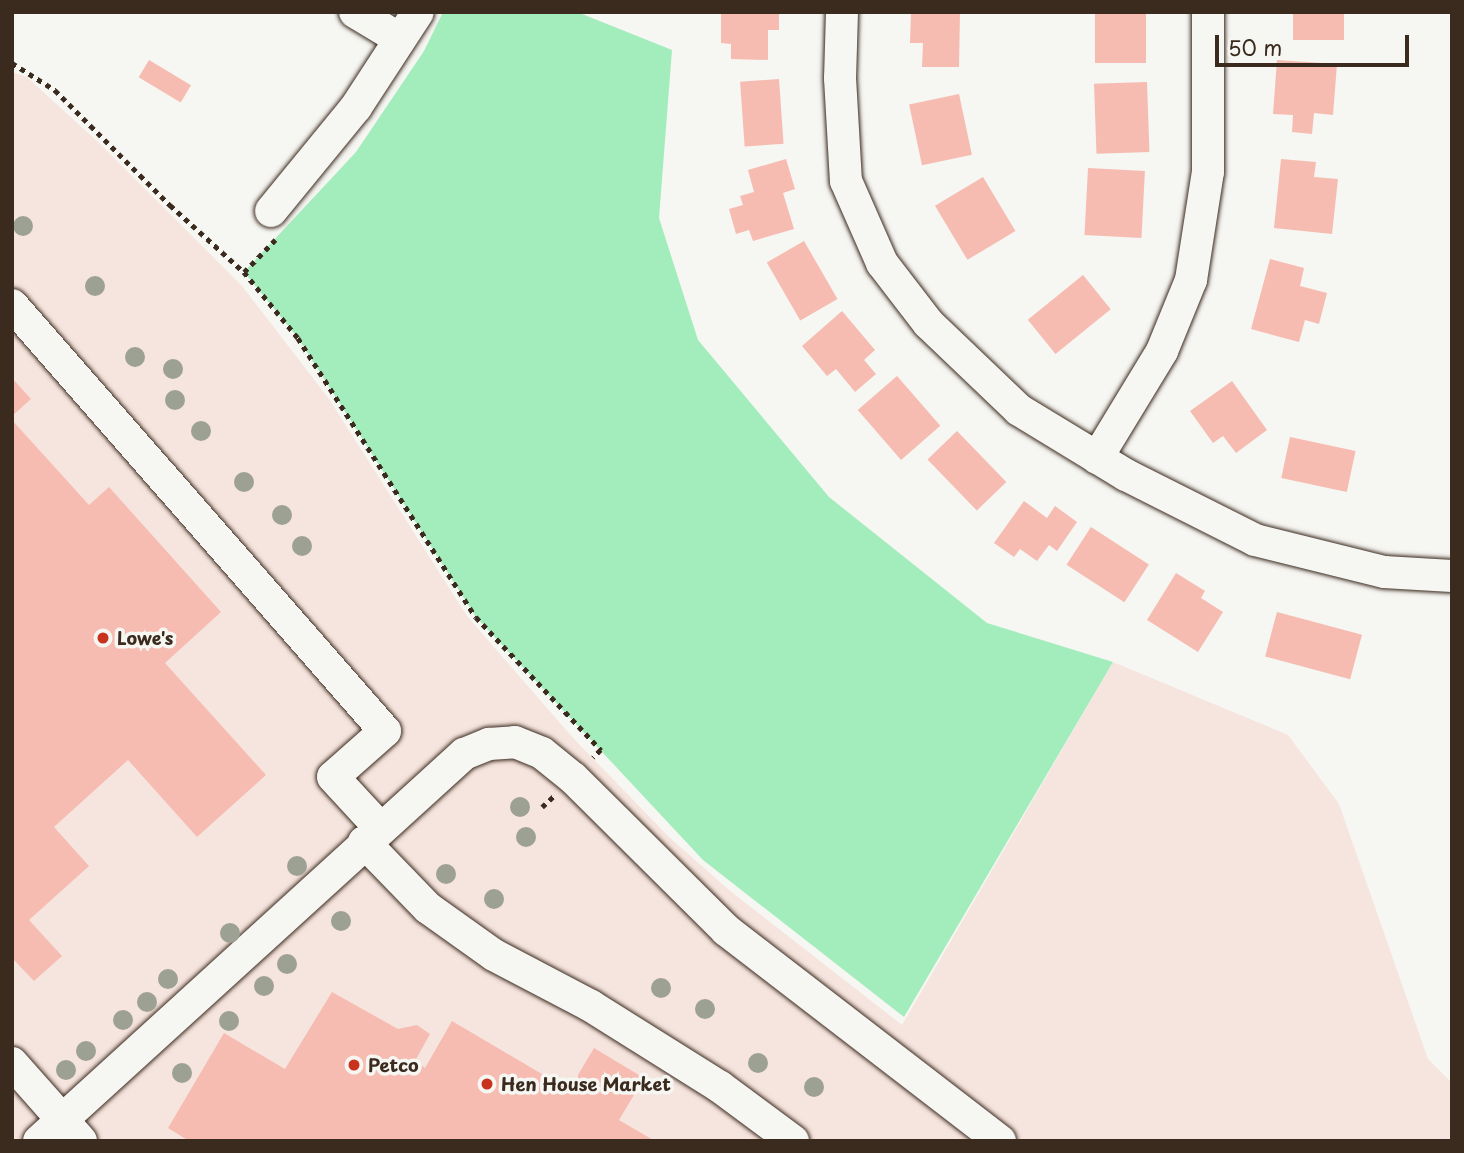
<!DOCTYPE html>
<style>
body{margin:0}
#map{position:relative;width:1464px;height:1153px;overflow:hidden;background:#f6f6f2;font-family:"Playpen Sans",sans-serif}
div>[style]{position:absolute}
.built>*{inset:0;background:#f6e5de}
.green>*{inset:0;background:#a3edbc}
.building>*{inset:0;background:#f6bcb1;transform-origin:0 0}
.path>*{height:4.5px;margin-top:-2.25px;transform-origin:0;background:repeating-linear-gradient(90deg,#3b2a1e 0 5px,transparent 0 10px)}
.roads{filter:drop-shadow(0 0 2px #3b2a1e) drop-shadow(0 0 2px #3b2a1e)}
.minor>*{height:32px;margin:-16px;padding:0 16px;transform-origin:16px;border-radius:16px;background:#f6f6f2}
.trees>*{width:20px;height:20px;margin:-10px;border-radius:50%;background:#9da193}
.dots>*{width:19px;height:19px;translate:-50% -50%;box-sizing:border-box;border:4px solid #f6f6f2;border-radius:50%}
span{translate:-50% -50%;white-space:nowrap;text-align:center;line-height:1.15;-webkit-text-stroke:7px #f6f6f2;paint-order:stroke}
.poi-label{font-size:18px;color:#3b2a1e;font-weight:700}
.left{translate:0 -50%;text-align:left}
.frame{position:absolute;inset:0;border:14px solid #3b2a1e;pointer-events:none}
.scale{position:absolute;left:1215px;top:35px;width:194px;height:32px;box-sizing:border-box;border:4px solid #3b2a1e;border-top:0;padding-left:9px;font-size:21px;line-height:24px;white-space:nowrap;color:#3b2a1e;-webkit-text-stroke:5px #f6f6f2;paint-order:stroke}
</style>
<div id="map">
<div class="built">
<div style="clip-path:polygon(12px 72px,27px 77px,99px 143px,242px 286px,329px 399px,467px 616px,574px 739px,670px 838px,729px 890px,902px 1025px,1113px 662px,1288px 735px,1339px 804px,1428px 1059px,1452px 1083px,1452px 1141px,12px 1141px)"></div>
</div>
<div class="green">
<div style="clip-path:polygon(443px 12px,577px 12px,672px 50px,659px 218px,698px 340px,829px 497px,987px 623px,1113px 662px,904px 1017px,703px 860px,476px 617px,298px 338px,244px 272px,356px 152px,424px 51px)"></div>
</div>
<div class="building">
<div style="clip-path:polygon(721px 12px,779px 12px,779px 30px,768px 30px,768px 60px,731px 59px,731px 44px,721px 43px)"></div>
<div style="clip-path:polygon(911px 12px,960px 12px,959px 67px,922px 67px,923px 43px,910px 43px)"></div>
<div style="left:1095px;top:12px;width:51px;height:51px"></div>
<div style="left:1293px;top:12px;width:51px;height:28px"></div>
<div style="left:149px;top:60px;width:49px;height:20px;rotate:31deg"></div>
<div style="clip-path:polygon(1277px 60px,1337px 64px,1333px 115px,1314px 113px,1312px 134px,1292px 132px,1293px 115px,1273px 114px)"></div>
<div style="left:779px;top:79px;width:65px;height:39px;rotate:86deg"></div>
<div style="left:1147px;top:82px;width:70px;height:53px;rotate:88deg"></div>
<div style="left:959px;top:94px;width:62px;height:51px;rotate:78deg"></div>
<div style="clip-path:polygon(786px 159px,795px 189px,783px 193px,794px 229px,753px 241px,749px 230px,736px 234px,729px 209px,743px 205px,740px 196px,754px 192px,748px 170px)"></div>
<div style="clip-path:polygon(1281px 159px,1316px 162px,1314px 177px,1338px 179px,1332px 234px,1274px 228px)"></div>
<div style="left:1088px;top:168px;width:57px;height:67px;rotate:3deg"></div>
<div style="left:983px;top:177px;width:63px;height:56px;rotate:59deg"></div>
<div style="left:804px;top:241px;width:67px;height:43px;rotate:60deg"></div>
<div style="clip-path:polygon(1270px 259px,1304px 268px,1300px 286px,1327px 293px,1319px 324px,1305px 320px,1299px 342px,1251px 329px)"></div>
<div style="left:1083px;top:275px;width:44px;height:71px;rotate:51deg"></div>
<div style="clip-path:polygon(842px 311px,875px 350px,864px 360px,876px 374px,855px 392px,836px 369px,827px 376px,802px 346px)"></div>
<div style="left:897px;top:376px;width:66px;height:52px;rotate:49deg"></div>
<div style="clip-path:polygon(12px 378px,31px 399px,12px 416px)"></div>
<div style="clip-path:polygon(1232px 381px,1267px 430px,1236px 453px,1223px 436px,1213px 443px,1190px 411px)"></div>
<div style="clip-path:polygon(12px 420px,89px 505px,109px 487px,221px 612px,165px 663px,266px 775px,197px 837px,128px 760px,54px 827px,89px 866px,29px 920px,62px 956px,34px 981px,12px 958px)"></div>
<div style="left:957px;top:431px;width:71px;height:41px;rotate:46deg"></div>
<div style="left:1290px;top:437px;width:67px;height:42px;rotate:12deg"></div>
<div style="clip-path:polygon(1024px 501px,1047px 518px,1055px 506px,1077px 522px,1057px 551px,1049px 545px,1037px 561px,1020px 549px,1014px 557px,994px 543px)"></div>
<div style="left:1091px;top:527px;width:69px;height:45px;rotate:33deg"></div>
<div style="clip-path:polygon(1176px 573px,1205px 591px,1201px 598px,1223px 612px,1198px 652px,1147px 620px)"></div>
<div style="left:1277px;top:612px;width:88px;height:46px;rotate:15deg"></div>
<div style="clip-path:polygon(332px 992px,398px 1029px,417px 1025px,430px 1034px,415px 1061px,425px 1068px,452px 1021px,569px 1090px,594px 1048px,644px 1078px,619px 1120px,655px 1141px,189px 1141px,168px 1128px,224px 1033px,285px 1069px)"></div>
</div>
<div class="path">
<div style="left:12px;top:63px;width:51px;rotate:32.1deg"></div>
<div style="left:55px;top:90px;width:163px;rotate:45deg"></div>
<div style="left:170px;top:205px;width:100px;rotate:42.2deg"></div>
<div style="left:244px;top:272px;width:85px;rotate:50.7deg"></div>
<div style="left:298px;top:338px;width:331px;rotate:57.5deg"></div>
<div style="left:476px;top:617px;width:183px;rotate:46.8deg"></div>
<div style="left:601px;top:750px;width:11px;rotate:135deg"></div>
<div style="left:244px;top:272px;width:45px;rotate:-45.9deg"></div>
<div style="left:542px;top:807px;width:16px;rotate:-43deg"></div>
</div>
<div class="roads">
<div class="minor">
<div style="left:355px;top:12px;width:52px;rotate:31deg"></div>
<div style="left:842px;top:12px;width:66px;rotate:91.7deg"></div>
<div style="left:840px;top:78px;width:103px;rotate:86.7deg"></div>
<div style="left:846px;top:181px;width:90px;rotate:66.3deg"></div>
<div style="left:882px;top:263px;width:76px;rotate:52.5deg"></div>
<div style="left:928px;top:323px;width:126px;rotate:43.7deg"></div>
<div style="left:1019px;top:410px;width:125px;rotate:31.3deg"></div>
<div style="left:1126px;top:475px;width:144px;rotate:26.7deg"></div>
<div style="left:1255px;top:540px;width:133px;rotate:13.9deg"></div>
<div style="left:1384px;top:572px;width:68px;rotate:3.4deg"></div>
<div style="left:271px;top:211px;width:134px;rotate:-50.7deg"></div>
<div style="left:356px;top:107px;width:113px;rotate:-56.9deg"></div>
<div style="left:12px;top:305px;width:566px;rotate:48.8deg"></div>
<div style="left:385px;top:731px;width:69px;rotate:138.5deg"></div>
<div style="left:333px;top:777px;width:69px;rotate:47.3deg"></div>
<div style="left:1097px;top:458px;width:125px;rotate:-58.7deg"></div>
<div style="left:1162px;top:351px;width:77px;rotate:-67.8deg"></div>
<div style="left:1191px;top:280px;width:109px;rotate:-81.1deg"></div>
<div style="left:1208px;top:172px;width:160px;rotate:-90deg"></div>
<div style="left:364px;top:842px;width:92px;rotate:45.9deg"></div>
<div style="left:428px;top:908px;width:81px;rotate:35.5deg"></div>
<div style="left:494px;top:955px;width:110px;rotate:27.7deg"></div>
<div style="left:591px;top:1006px;width:152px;rotate:32.1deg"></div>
<div style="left:720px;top:1087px;width:91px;rotate:36.5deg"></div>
<div style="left:12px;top:1063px;width:104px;rotate:48.5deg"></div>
<div style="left:39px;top:1141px;width:575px;rotate:-42.32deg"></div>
<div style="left:464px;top:754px;width:27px;rotate:-22deg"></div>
<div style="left:489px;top:744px;width:26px;rotate:-4deg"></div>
<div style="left:515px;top:742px;width:29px;rotate:22deg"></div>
<div style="left:542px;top:753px;width:40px;rotate:39deg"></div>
<div style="left:573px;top:778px;width:216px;rotate:44.8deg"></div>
<div style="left:726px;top:930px;width:346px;rotate:37.6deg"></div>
</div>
</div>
<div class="trees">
<div style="left:23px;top:226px"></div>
<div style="left:95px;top:286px"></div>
<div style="left:135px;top:357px"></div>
<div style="left:173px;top:369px"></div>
<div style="left:175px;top:400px"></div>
<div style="left:201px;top:431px"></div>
<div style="left:244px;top:482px"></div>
<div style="left:282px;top:515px"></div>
<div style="left:302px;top:546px"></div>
<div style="left:520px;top:807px"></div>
<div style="left:526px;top:837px"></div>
<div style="left:297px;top:866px"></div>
<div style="left:446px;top:874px"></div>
<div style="left:494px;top:899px"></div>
<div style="left:341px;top:921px"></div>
<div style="left:230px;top:933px"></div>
<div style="left:287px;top:964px"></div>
<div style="left:168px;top:979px"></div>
<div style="left:264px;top:986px"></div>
<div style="left:661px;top:988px"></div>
<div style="left:147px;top:1002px"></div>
<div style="left:705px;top:1009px"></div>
<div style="left:123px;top:1020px"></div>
<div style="left:229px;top:1021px"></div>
<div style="left:86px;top:1051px"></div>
<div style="left:758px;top:1063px"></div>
<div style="left:66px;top:1070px"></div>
<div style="left:182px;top:1073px"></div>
<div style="left:814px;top:1087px"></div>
</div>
<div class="dots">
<div style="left:103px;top:638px;background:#c8321e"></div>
<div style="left:354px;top:1065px;background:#c8321e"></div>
<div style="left:487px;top:1084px;background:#c8321e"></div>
</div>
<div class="poi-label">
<span class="left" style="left:117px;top:638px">Lowe's</span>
<span class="left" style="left:368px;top:1065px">Petco</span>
<span class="left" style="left:501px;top:1084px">Hen House Market</span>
</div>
<div class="frame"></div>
<div class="scale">50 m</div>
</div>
